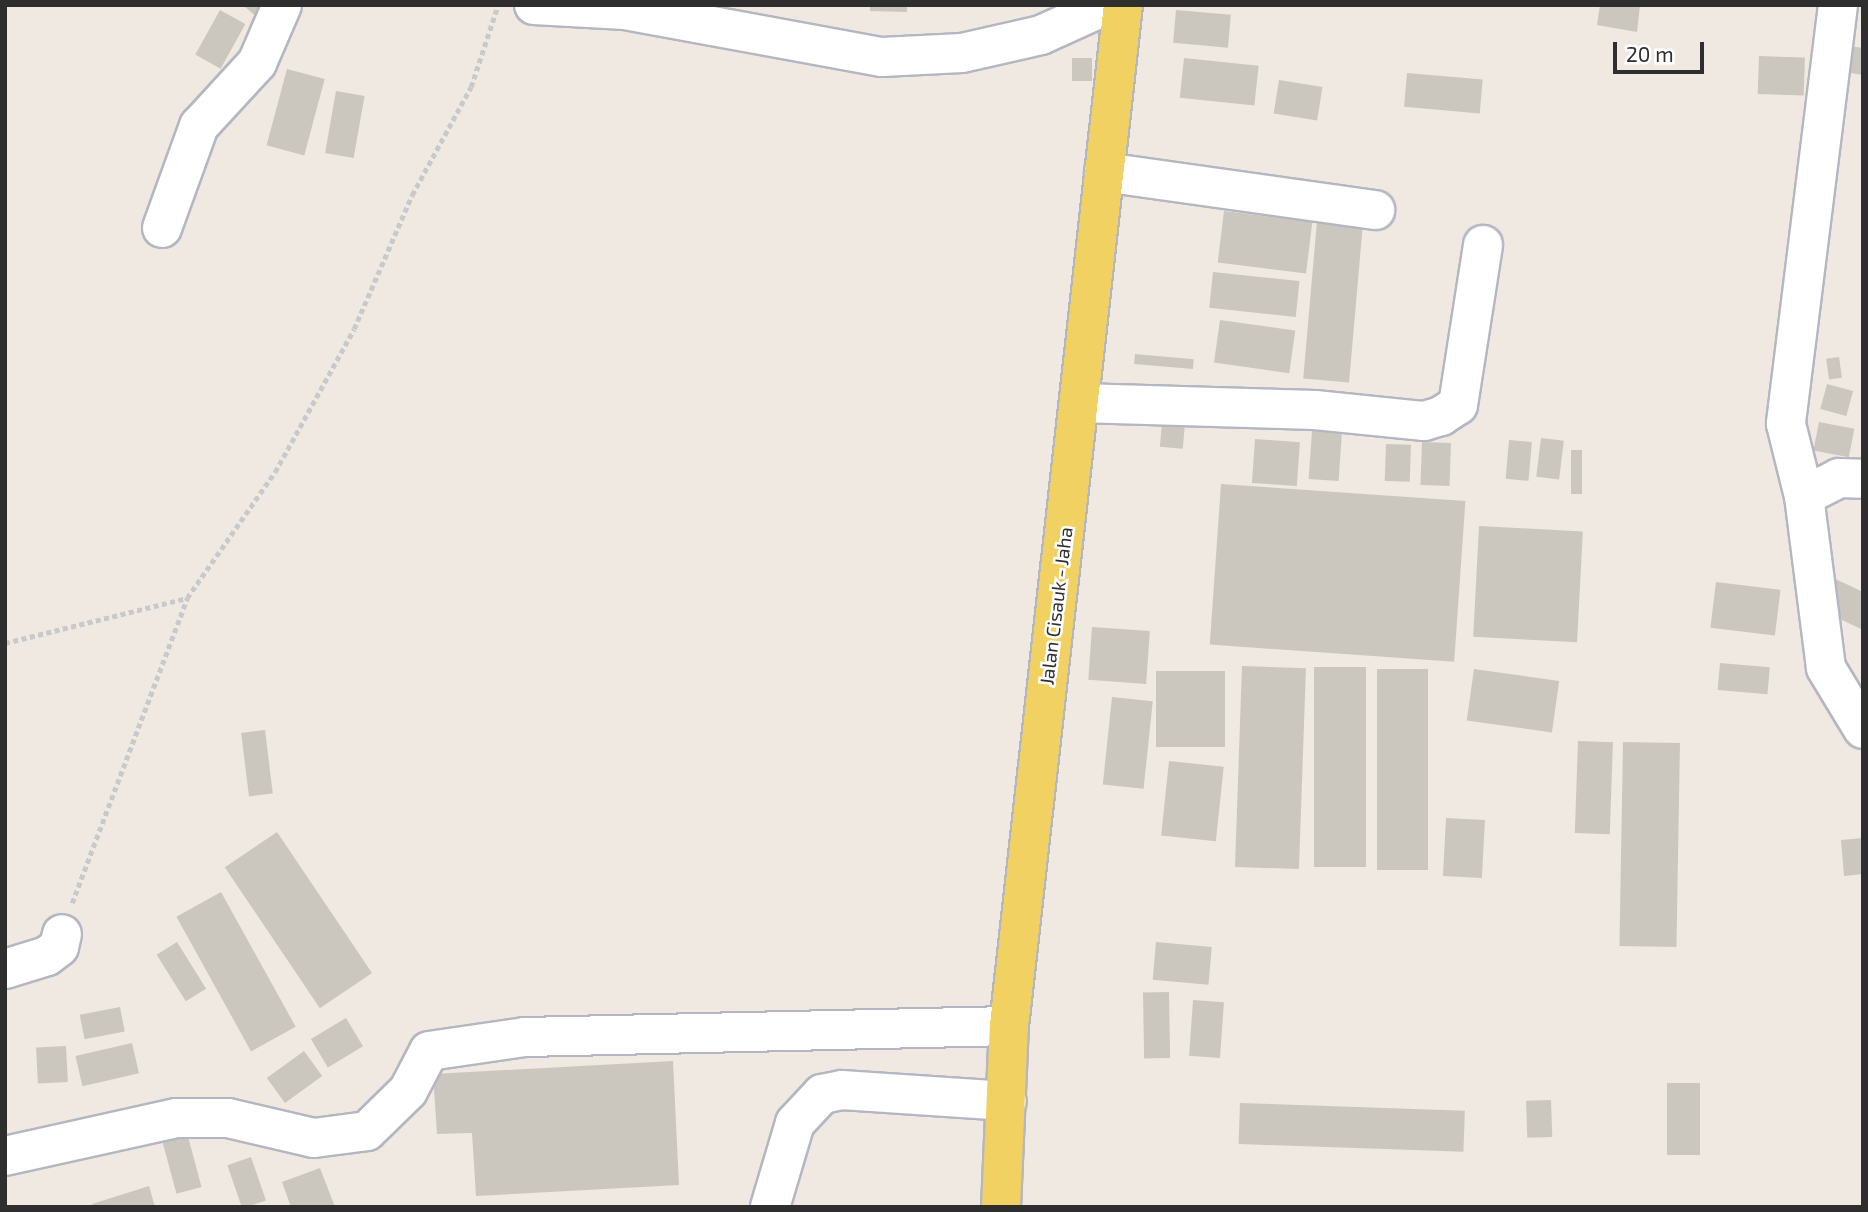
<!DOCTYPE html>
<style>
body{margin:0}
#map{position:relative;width:1868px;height:1212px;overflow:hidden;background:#efe9e1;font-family:"Exo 2",sans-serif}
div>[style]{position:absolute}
.building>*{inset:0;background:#cbc7bf;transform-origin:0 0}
.path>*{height:4.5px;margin-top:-2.25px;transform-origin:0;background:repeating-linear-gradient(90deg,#c9c9c9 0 5px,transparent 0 8.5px)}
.roads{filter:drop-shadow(2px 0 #b4b7c1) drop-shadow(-2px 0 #b4b7c1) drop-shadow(0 2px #b4b7c1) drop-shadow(0 -2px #b4b7c1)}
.minor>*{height:38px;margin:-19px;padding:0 19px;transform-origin:19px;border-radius:19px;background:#fff}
.major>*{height:38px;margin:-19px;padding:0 19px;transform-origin:19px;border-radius:19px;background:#f2d163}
span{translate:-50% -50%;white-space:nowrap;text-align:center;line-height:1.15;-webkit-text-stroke:5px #fff;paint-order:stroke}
.street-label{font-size:19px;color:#2e2e2e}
.frame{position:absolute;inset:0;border:7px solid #2e2e2e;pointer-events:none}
.scale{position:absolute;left:1613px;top:42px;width:91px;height:32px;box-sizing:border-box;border:4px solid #2e2e2e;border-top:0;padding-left:9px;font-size:21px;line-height:24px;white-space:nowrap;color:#2e2e2e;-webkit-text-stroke:5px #fff;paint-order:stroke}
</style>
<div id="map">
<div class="building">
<i style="clip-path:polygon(243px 5px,268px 5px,260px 20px)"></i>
<i style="clip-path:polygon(870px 5px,907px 5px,907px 12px,870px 11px)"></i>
<i style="clip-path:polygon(1600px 5px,1640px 5px,1637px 32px,1597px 25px)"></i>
<i style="left:220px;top:10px;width:29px;height:51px;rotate:29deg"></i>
<i style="left:1176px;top:10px;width:55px;height:33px;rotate:5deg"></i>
<i style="clip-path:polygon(1842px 45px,1863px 48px,1863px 75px,1838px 71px)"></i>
<i style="left:1759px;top:56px;width:46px;height:38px;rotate:2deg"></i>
<i style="left:1072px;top:58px;width:20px;height:23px"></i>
<i style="left:1184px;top:58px;width:75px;height:40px;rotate:6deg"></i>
<i style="left:287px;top:69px;width:39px;height:79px;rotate:15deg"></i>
<i style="left:1407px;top:73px;width:76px;height:34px;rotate:5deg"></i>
<i style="left:1279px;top:80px;width:44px;height:34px;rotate:9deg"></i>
<i style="left:336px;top:91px;width:29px;height:63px;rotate:10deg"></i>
<i style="left:1224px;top:211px;width:89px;height:52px;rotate:7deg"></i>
<i style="left:1317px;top:221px;width:46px;height:158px;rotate:5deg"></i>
<i style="left:1213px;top:272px;width:87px;height:36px;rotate:6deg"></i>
<i style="left:1220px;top:320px;width:76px;height:43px;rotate:8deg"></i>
<i style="left:1135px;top:354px;width:59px;height:10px;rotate:5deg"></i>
<i style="left:1839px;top:357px;width:21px;height:13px;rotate:82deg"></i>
<i style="left:1827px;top:384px;width:27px;height:26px;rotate:15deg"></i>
<i style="left:1163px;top:411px;width:23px;height:36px;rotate:5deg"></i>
<i style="left:1819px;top:422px;width:36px;height:29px;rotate:11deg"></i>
<i style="left:1312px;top:431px;width:30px;height:48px;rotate:4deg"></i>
<i style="left:1541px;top:438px;width:23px;height:39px;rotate:7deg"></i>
<i style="left:1255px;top:439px;width:45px;height:44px;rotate:4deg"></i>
<i style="left:1509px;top:440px;width:23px;height:39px;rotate:5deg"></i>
<i style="left:1422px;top:442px;width:29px;height:43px;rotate:2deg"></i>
<i style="left:1386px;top:444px;width:25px;height:37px;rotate:2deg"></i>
<i style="left:1571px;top:450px;width:11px;height:44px"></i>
<i style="left:1221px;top:484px;width:245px;height:161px;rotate:4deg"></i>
<i style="left:1479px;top:526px;width:104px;height:111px;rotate:3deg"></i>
<i style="clip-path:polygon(1827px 575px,1863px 592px,1863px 630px,1813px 606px)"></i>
<i style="left:1716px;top:582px;width:65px;height:46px;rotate:7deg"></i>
<i style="left:1092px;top:627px;width:58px;height:53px;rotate:4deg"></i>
<i style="left:1720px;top:663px;width:50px;height:27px;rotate:5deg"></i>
<i style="left:1242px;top:666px;width:64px;height:201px;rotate:2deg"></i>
<i style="left:1314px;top:667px;width:52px;height:200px"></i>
<i style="left:1377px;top:669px;width:51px;height:201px"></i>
<i style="left:1474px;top:669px;width:86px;height:52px;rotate:8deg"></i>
<i style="left:1156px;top:671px;width:69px;height:76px"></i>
<i style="left:1112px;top:697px;width:41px;height:88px;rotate:6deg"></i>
<i style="left:265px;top:730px;width:64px;height:24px;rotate:83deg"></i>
<i style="left:1578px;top:741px;width:35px;height:92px;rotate:2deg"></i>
<i style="left:1623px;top:742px;width:57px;height:204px;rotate:1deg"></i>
<i style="left:1169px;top:761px;width:55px;height:75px;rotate:6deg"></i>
<i style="left:1446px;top:818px;width:39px;height:58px;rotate:3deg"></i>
<i style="left:277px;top:832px;width:170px;height:63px;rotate:56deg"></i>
<i style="clip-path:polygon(1863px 838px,1863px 874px,1844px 876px,1841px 840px)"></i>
<i style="left:221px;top:892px;width:154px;height:51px;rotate:61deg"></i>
<i style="left:177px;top:942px;width:55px;height:24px;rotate:58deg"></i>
<i style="left:1156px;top:942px;width:56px;height:38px;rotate:5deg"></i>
<i style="left:1169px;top:992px;width:66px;height:26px;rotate:89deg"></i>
<i style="left:1193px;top:1000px;width:31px;height:56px;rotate:4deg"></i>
<i style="left:120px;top:1007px;width:25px;height:41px;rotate:79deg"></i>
<i style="left:346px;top:1018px;width:33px;height:41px;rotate:59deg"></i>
<i style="left:132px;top:1043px;width:31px;height:58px;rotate:77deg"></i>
<i style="left:66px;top:1046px;width:36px;height:30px;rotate:87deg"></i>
<i style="left:304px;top:1051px;width:31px;height:46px;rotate:54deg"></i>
<i style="clip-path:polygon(673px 1061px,679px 1185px,476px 1196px,472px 1133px,437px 1134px,433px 1074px)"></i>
<i style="left:1667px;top:1083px;width:33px;height:72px"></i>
<i style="left:1551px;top:1100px;width:37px;height:25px;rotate:88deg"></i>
<i style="left:1240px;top:1103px;width:225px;height:41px;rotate:2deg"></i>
<i style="left:186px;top:1129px;width:60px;height:26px;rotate:75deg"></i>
<i style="left:251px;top:1157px;width:46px;height:25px;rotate:71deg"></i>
<i style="clip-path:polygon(320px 1168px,335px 1207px,291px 1207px,282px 1182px)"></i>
<i style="clip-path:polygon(149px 1186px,155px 1207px,93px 1207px,92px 1204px)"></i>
</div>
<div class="path">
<i style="left:5px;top:643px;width:187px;rotate:-13.9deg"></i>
<i style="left:187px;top:598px;width:154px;rotate:-55.1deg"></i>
<i style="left:275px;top:472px;width:163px;rotate:-61.1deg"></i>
<i style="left:354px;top:329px;width:146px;rotate:-66.6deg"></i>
<i style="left:412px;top:195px;width:123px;rotate:-61.4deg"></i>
<i style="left:471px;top:87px;width:86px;rotate:-71.8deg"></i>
<i style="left:72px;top:903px;width:326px;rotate:-69.3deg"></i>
</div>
<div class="roads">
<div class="minor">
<i style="left:534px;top:5px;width:91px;rotate:3.1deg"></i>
<i style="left:625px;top:10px;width:261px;rotate:10.4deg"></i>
<i style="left:882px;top:57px;width:80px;rotate:-2.9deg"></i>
<i style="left:962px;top:53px;width:81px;rotate:-12.8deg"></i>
<i style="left:1041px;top:35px;width:72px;rotate:-24.4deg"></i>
<i style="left:1838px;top:5px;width:422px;rotate:97.1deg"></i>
<i style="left:1786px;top:424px;width:74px;rotate:76deg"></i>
<i style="left:1804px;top:496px;width:173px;rotate:82.7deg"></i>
<i style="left:1826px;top:668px;width:71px;rotate:58.8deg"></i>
<i style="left:1104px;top:172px;width:274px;rotate:8deg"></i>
<i style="left:162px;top:228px;width:109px;rotate:-70.1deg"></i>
<i style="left:199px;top:126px;width:86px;rotate:-47.4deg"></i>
<i style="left:257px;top:63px;width:63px;rotate:-66.7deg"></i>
<i style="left:1080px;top:403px;width:235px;rotate:1.7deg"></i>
<i style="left:1315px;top:410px;width:110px;rotate:5.8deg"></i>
<i style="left:1424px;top:421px;width:18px;rotate:-16deg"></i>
<i style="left:1441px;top:416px;width:20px;rotate:-33deg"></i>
<i style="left:1458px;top:405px;width:162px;rotate:-81.1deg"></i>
<i style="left:1804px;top:496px;width:39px;rotate:-27deg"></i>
<i style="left:1839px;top:478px;width:24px;rotate:2deg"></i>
<i style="left:5px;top:969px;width:44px;rotate:-17.2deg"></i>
<i style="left:47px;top:956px;width:15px;rotate:-37deg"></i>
<i style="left:59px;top:947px;width:13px;rotate:-77deg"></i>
<i style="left:5px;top:1156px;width:176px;rotate:-12.5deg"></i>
<i style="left:177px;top:1118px;width:51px"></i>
<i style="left:228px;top:1118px;width:88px;rotate:13.1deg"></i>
<i style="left:314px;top:1138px;width:53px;rotate:-7.5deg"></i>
<i style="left:367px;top:1131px;width:57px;rotate:-44.3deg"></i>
<i style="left:408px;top:1091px;width:45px;rotate:-62.3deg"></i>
<i style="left:429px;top:1051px;width:97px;rotate:-8.3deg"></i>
<i style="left:525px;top:1037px;width:484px;rotate:-1.3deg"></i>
<i style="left:770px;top:1207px;width:88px;rotate:-73.4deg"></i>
<i style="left:795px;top:1123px;width:40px;rotate:-47deg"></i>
<i style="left:822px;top:1094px;width:20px;rotate:-11deg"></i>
<i style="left:842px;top:1090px;width:165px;rotate:3.8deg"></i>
</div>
<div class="major">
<i style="left:1001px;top:1207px;width:181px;rotate:-87.5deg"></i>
<i style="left:1009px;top:1026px;width:1027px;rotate:-83.63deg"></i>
</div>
</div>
<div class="street-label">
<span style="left:1056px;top:606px;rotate:-83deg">Jalan Cisauk - Jaha</span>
</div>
<div class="frame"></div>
<div class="scale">20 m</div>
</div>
